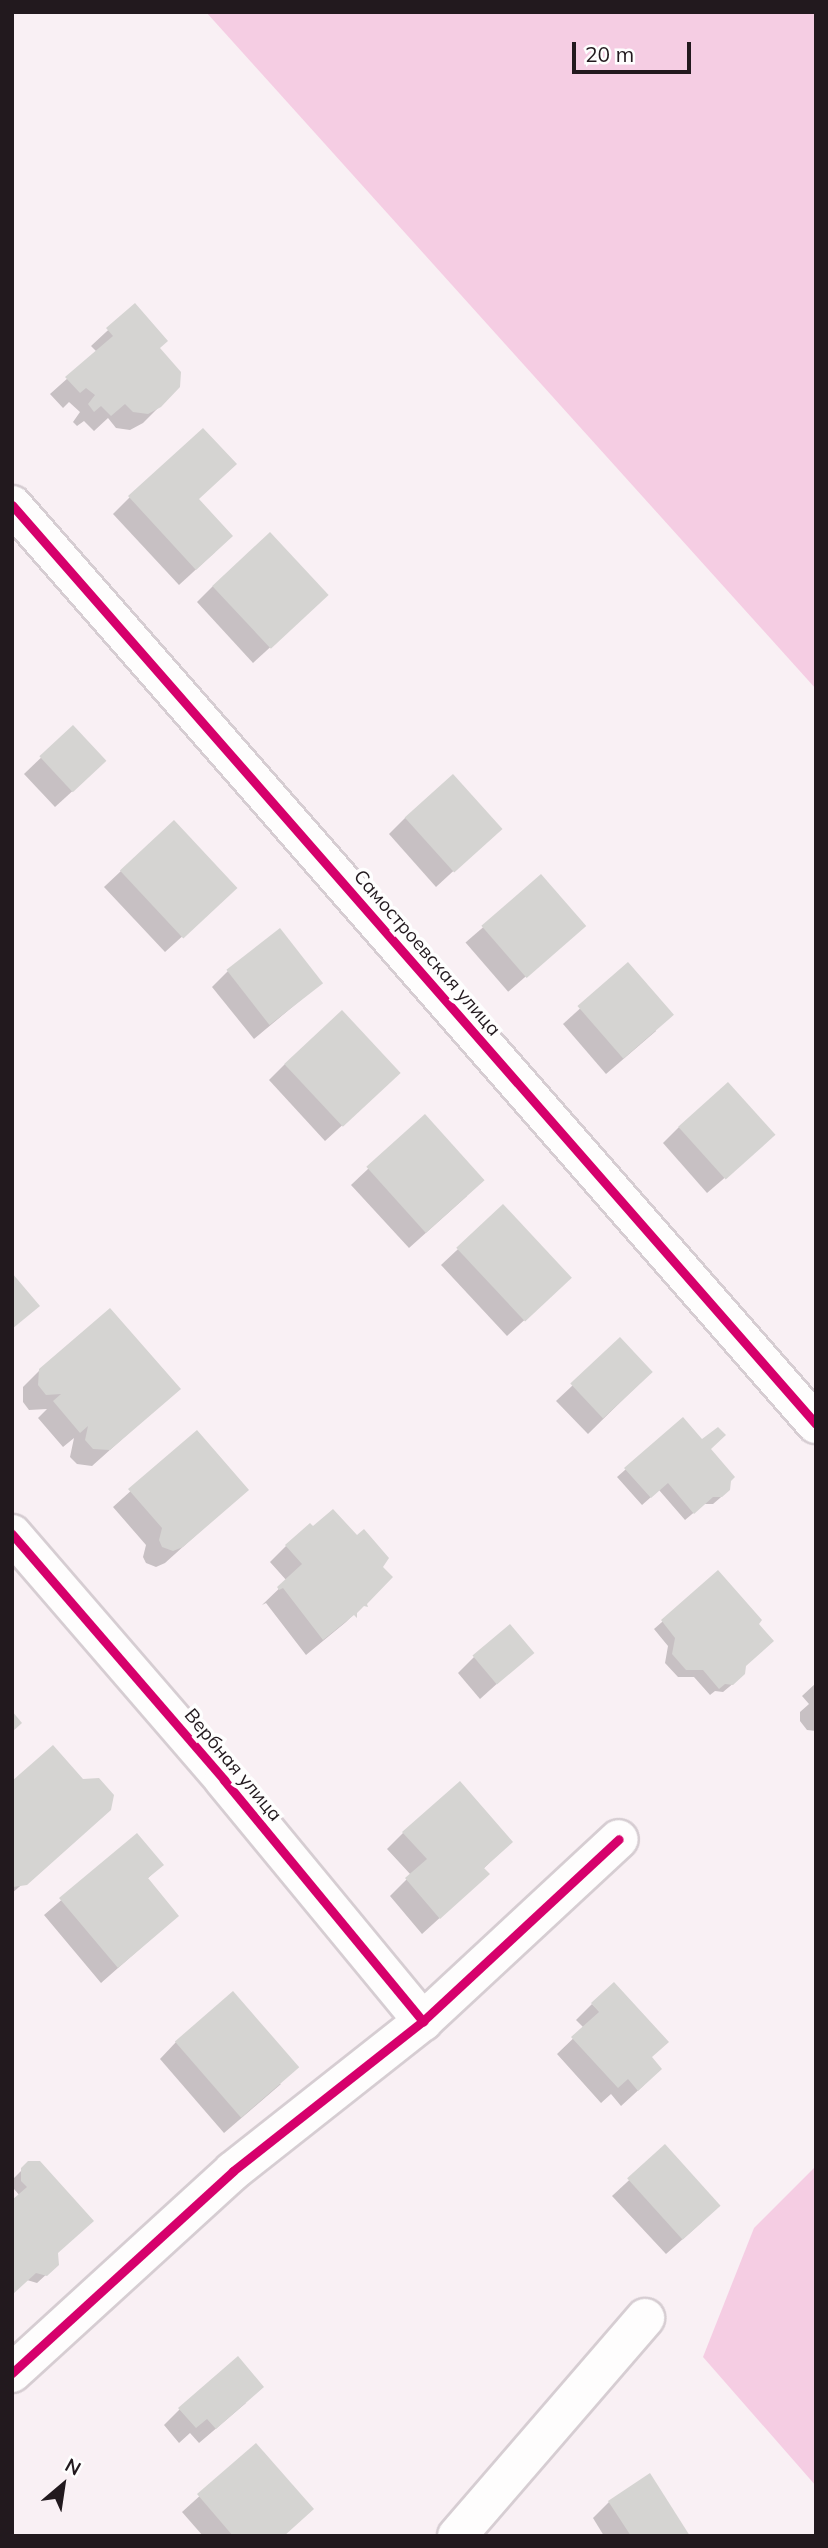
<!DOCTYPE html>
<meta charset="utf-8">
<style>
body{margin:0}
#map{position:relative;width:828px;height:2548px;overflow:hidden;background:#f9f0f4;font-family:Mulish,sans-serif}
div>[style]{position:absolute}
.green>*{inset:0;background:#f5cde3}
.shadow>*{inset:0;background:#0003;transform-origin:0 0}
.building>*{inset:0;background:#d5d4d2;transform-origin:0 0}
.roads{filter:drop-shadow(2px 0 #d6cdd2) drop-shadow(-2px 0 #d6cdd2) drop-shadow(0 2px #d6cdd2) drop-shadow(0 -2px #d6cdd2)}
.minor>*{height:38px;margin:-19px;padding:0 19px;transform-origin:19px;border-radius:19px;background:#fefdfd}
.cycleway>*{height:9px;margin:-4.5px;padding:0 4.5px;transform-origin:4.5px;border-radius:4.5px;background:#d6006c}
span{translate:-50% -50%;white-space:nowrap;text-align:center;line-height:1.15;-webkit-text-stroke:7px #fefefe;paint-order:stroke}
.street-label{font-size:19px;color:#22191e}
.frame{position:absolute;inset:0;border:14px solid #22191e;pointer-events:none}
.north{position:absolute;left:28px;top:2450px;width:70px;height:70px;-webkit-text-stroke:5px #fefefe;paint-order:stroke;rotate:29deg;font-size:19px;font-weight:700;line-height:28px;text-align:center;color:#22191e}
.north::after{content:'';display:block;margin:auto;width:24px;height:32px;background:#22191e;clip-path:polygon(50% 0,100% 100%,50% 72%,0 100%)}
.scale{position:absolute;left:572px;top:42px;width:119px;height:32px;box-sizing:border-box;border:4px solid #22191e;border-top:0;padding-left:9px;font-size:21px;line-height:24px;white-space:nowrap;color:#22191e;-webkit-text-stroke:5px #fefefe;paint-order:stroke}
</style>
<div id="map">
<div class="green">
<i style="clip-path:polygon(206px 12px,816px 12px,816px 689px)"></i>
<i style="clip-path:polygon(816px 2166px,816px 2486px,703px 2357px,754px 2228px)"></i>
</div>
<div class="shadow">
<i style="clip-path:polygon(135px 305px,158px 348px,160px 406px,143px 423px,130px 430px,116px 428px,108px 418px,94px 431px,84px 421px,77px 426px,73px 422px,80px 412px,69px 402px,63px 408px,50px 394px,97px 352px,91px 346px)"></i>
<i style="clip-path:polygon(130px 497px,197px 500px,215px 552px,179px 585px,113px 514px)"></i>
<i style="clip-path:polygon(213px 586px,310px 611px,253px 663px,197px 602px)"></i>
<i style="clip-path:polygon(73px 727px,88px 777px,55px 807px,24px 774px)"></i>
<i style="clip-path:polygon(405px 818px,499px 829px,436px 887px,389px 834px)"></i>
<i style="clip-path:polygon(173px 822px,218px 904px,165px 952px,104px 887px)"></i>
<i style="left:541px;top:877px;width:65px;height:100px;rotate:49deg"></i>
<i style="clip-path:polygon(628px 965px,656px 1031px,606px 1074px,563px 1024px)"></i>
<i style="clip-path:polygon(228px 971px,321px 983px,254px 1039px,212px 987px)"></i>
<i style="clip-path:polygon(285px 1064px,382px 1089px,325px 1141px,269px 1080px)"></i>
<i style="clip-path:polygon(424px 1116px,467px 1196px,409px 1248px,351px 1185px)"></i>
<i style="clip-path:polygon(679px 1127px,756px 1151px,707px 1193px,663px 1143px)"></i>
<i style="clip-path:polygon(503px 1207px,553px 1294px,507px 1336px,441px 1265px)"></i>
<i style="clip-path:polygon(40px 1370px,178px 1389px,92px 1466px,77px 1464px,70px 1457px,74px 1438px,63px 1447px,38px 1418px,47px 1409px,29px 1410px,23px 1402px,23px 1387px)"></i>
<i style="clip-path:polygon(651px 1372px,588px 1434px,556px 1401px,573px 1385px)"></i>
<i style="clip-path:polygon(683px 1419px,709px 1449px,729px 1481px,729px 1489px,720px 1498px,713px 1504px,704px 1504px,685px 1520px,659px 1490px,642px 1505px,617px 1477px)"></i>
<i style="clip-path:polygon(196px 1432px,246px 1490px,165px 1563px,156px 1567px,146px 1563px,143px 1557px,146px 1545px,113px 1507px)"></i>
<i style="clip-path:polygon(286px 1546px,381px 1567px,391px 1577px,346px 1622px,306px 1655px,266px 1603px,262px 1605px,287px 1581px,270px 1562px)"></i>
<i style="clip-path:polygon(718px 1573px,744px 1666px,735px 1682px,723px 1692px,715px 1691px,710px 1695px,694px 1677px,678px 1677px,665px 1663px,668px 1646px,654px 1629px)"></i>
<i style="clip-path:polygon(532px 1652px,480px 1699px,458px 1673px,474px 1657px)"></i>
<i style="clip-path:polygon(816px 1683px,816px 1731px,807px 1730px,800px 1721px,800px 1712px,809px 1704px,802px 1696px)"></i>
<i style="clip-path:polygon(12px 1784px,100px 1818px,12px 1893px)"></i>
<i style="clip-path:polygon(403px 1833px,511px 1842px,483px 1869px,488px 1874px,422px 1934px,390px 1896px,411px 1875px,387px 1849px)"></i>
<i style="clip-path:polygon(137px 1835px,161px 1865px,147px 1879px,177px 1916px,101px 1983px,44px 1915px)"></i>
<i style="clip-path:polygon(592px 2004px,651px 2058px,644px 2085px,621px 2106px,611px 2094px,601px 2103px,557px 2054px,584px 2028px,576px 2020px)"></i>
<i style="clip-path:polygon(176px 2042px,281px 2084px,224px 2133px,160px 2059px)"></i>
<i style="clip-path:polygon(665px 2147px,702px 2222px,666px 2254px,612px 2196px)"></i>
<i style="clip-path:polygon(29px 2163px,56px 2254px,49px 2272px,37px 2283px,27px 2280px,20px 2196px,14px 2189px,14px 2178px)"></i>
<i style="clip-path:polygon(246px 2403px,199px 2443px,190px 2433px,179px 2443px,164px 2425px,180px 2409px)"></i>
<i style="clip-path:polygon(256px 2445px,284px 2536px,203px 2536px,182px 2512px)"></i>
<i style="clip-path:polygon(609px 2502px,688px 2536px,604px 2536px,593px 2518px)"></i>
</div>
<div class="building">
<i style="clip-path:polygon(135px 303px,168px 341px,160px 348px,181px 372px,180px 387px,161px 407px,148px 414px,133px 412px,125px 404px,111px 416px,101px 406px,94px 412px,88px 404px,95px 395px,86px 388px,80px 393px,65px 377px,113px 336px,106px 328px)"></i>
<i style="clip-path:polygon(203px 428px,237px 464px,199px 499px,233px 536px,196px 570px,128px 496px)"></i>
<i style="left:270px;top:532px;width:86px;height:79px;rotate:47deg"></i>
<i style="left:73px;top:725px;width:49px;height:46px;rotate:47deg"></i>
<i style="left:453px;top:774px;width:74px;height:65px;rotate:48deg"></i>
<i style="left:174px;top:820px;width:93px;height:74px;rotate:47deg"></i>
<i style="left:541px;top:874px;width:69px;height:79px;rotate:49deg"></i>
<i style="left:280px;top:928px;width:70px;height:68px;rotate:52deg"></i>
<i style="left:628px;top:962px;width:70px;height:67px;rotate:49deg"></i>
<i style="left:342px;top:1010px;width:86px;height:79px;rotate:47deg"></i>
<i style="left:728px;top:1082px;width:71px;height:67px;rotate:48deg"></i>
<i style="left:425px;top:1114px;width:89px;height:79px;rotate:48deg"></i>
<i style="left:503px;top:1204px;width:101px;height:64px;rotate:47deg"></i>
<i style="clip-path:polygon(12px 1273px,40px 1306px,12px 1329px)"></i>
<i style="clip-path:polygon(110px 1308px,181px 1389px,110px 1450px,93px 1449px,85px 1440px,88px 1426px,80px 1433px,53px 1401px,61px 1394px,46px 1395px,38px 1385px,39px 1369px)"></i>
<i style="left:620px;top:1337px;width:48px;height:68px;rotate:47deg"></i>
<i style="clip-path:polygon(683px 1417px,702px 1439px,718px 1427px,726px 1435px,711px 1449px,735px 1477px,731px 1481px,730px 1490px,722px 1497px,713px 1497px,694px 1514px,668px 1483px,651px 1498px,624px 1468px)"></i>
<i style="clip-path:polygon(197px 1430px,249px 1490px,183px 1547px,173px 1551px,162px 1547px,159px 1540px,162px 1528px,128px 1489px)"></i>
<i style="clip-path:polygon(333px 1509px,357px 1535px,364px 1529px,389px 1558px,383px 1567px,393px 1577px,367px 1604px,368px 1607px,364px 1606px,357px 1613px,357px 1618px,354px 1615px,323px 1640px,283px 1588px,279px 1590px,277px 1587px,302px 1564px,285px 1545px,310px 1523px,313px 1526px)"></i>
<i style="clip-path:polygon(718px 1570px,762px 1620px,759px 1624px,774px 1641px,746px 1666px,745px 1674px,733px 1685px,725px 1684px,719px 1689px,703px 1670px,686px 1670px,672px 1654px,675px 1638px,661px 1620px)"></i>
<i style="left:510px;top:1624px;width:38px;height:49px;rotate:50deg"></i>
<i style="clip-path:polygon(12px 1711px,22px 1723px,12px 1732px)"></i>
<i style="clip-path:polygon(53px 1745px,83px 1779px,99px 1778px,114px 1795px,111px 1810px,27px 1885px,13px 1887px,12px 1781px)"></i>
<i style="clip-path:polygon(460px 1781px,513px 1842px,484px 1868px,490px 1874px,440px 1919px,405px 1878px,427px 1859px,402px 1832px)"></i>
<i style="clip-path:polygon(137px 1833px,164px 1865px,148px 1878px,179px 1916px,118px 1968px,59px 1898px)"></i>
<i style="clip-path:polygon(614px 1982px,669px 2042px,652px 2057px,662px 2069px,638px 2091px,628px 2079px,618px 2088px,571px 2037px,599px 2012px,591px 2003px)"></i>
<i style="left:233px;top:1991px;width:101px;height:77px;rotate:49deg"></i>
<i style="left:665px;top:2144px;width:83px;height:51px;rotate:48deg"></i>
<i style="clip-path:polygon(28px 2161px,40px 2161px,94px 2221px,58px 2253px,59px 2265px,47px 2276px,36px 2273px,12px 2295px,12px 2200px,27px 2187px,21px 2181px,21px 2168px)"></i>
<i style="clip-path:polygon(238px 2356px,264px 2387px,216px 2429px,207px 2419px,196px 2428px,178px 2408px)"></i>
<i style="clip-path:polygon(256px 2443px,314px 2509px,284px 2536px,233px 2536px,197px 2494px)"></i>
<i style="clip-path:polygon(650px 2473px,690px 2536px,631px 2536px,608px 2501px)"></i>
</div>
<div class="roads">
<div class="minor">
<i style="left:12px;top:505px;width:1221px;rotate:48.82deg"></i>
<i style="left:12px;top:1534px;width:325px;rotate:49.2deg"></i>
<i style="left:224px;top:1780px;width:313px;rotate:50.5deg"></i>
<i style="left:12px;top:2373px;width:299px;rotate:-42.4deg"></i>
<i style="left:233px;top:2171px;width:242px;rotate:-38.3deg"></i>
<i style="left:423px;top:2021px;width:267px;rotate:-42.9deg"></i>
<i style="left:457px;top:2536px;width:288px;rotate:-49.2deg"></i>
</div>
</div>
<div class="cycleway">
<i style="left:12px;top:505px;width:1221px;rotate:48.82deg"></i>
<i style="left:12px;top:1534px;width:325px;rotate:49.2deg"></i>
<i style="left:224px;top:1780px;width:313px;rotate:50.5deg"></i>
<i style="left:12px;top:2373px;width:299px;rotate:-42.4deg"></i>
<i style="left:233px;top:2171px;width:242px;rotate:-38.3deg"></i>
<i style="left:423px;top:2021px;width:267px;rotate:-42.9deg"></i>
</div>
<div class="street-label">
<span style="left:427px;top:953px;rotate:49deg">Самостроевская улица</span>
<span style="left:233px;top:1765px;rotate:50deg">Вербная улица</span>
</div>
<div class="frame"></div>
<div class="north">N</div>
<div class="scale">20 m</div>
</div>
